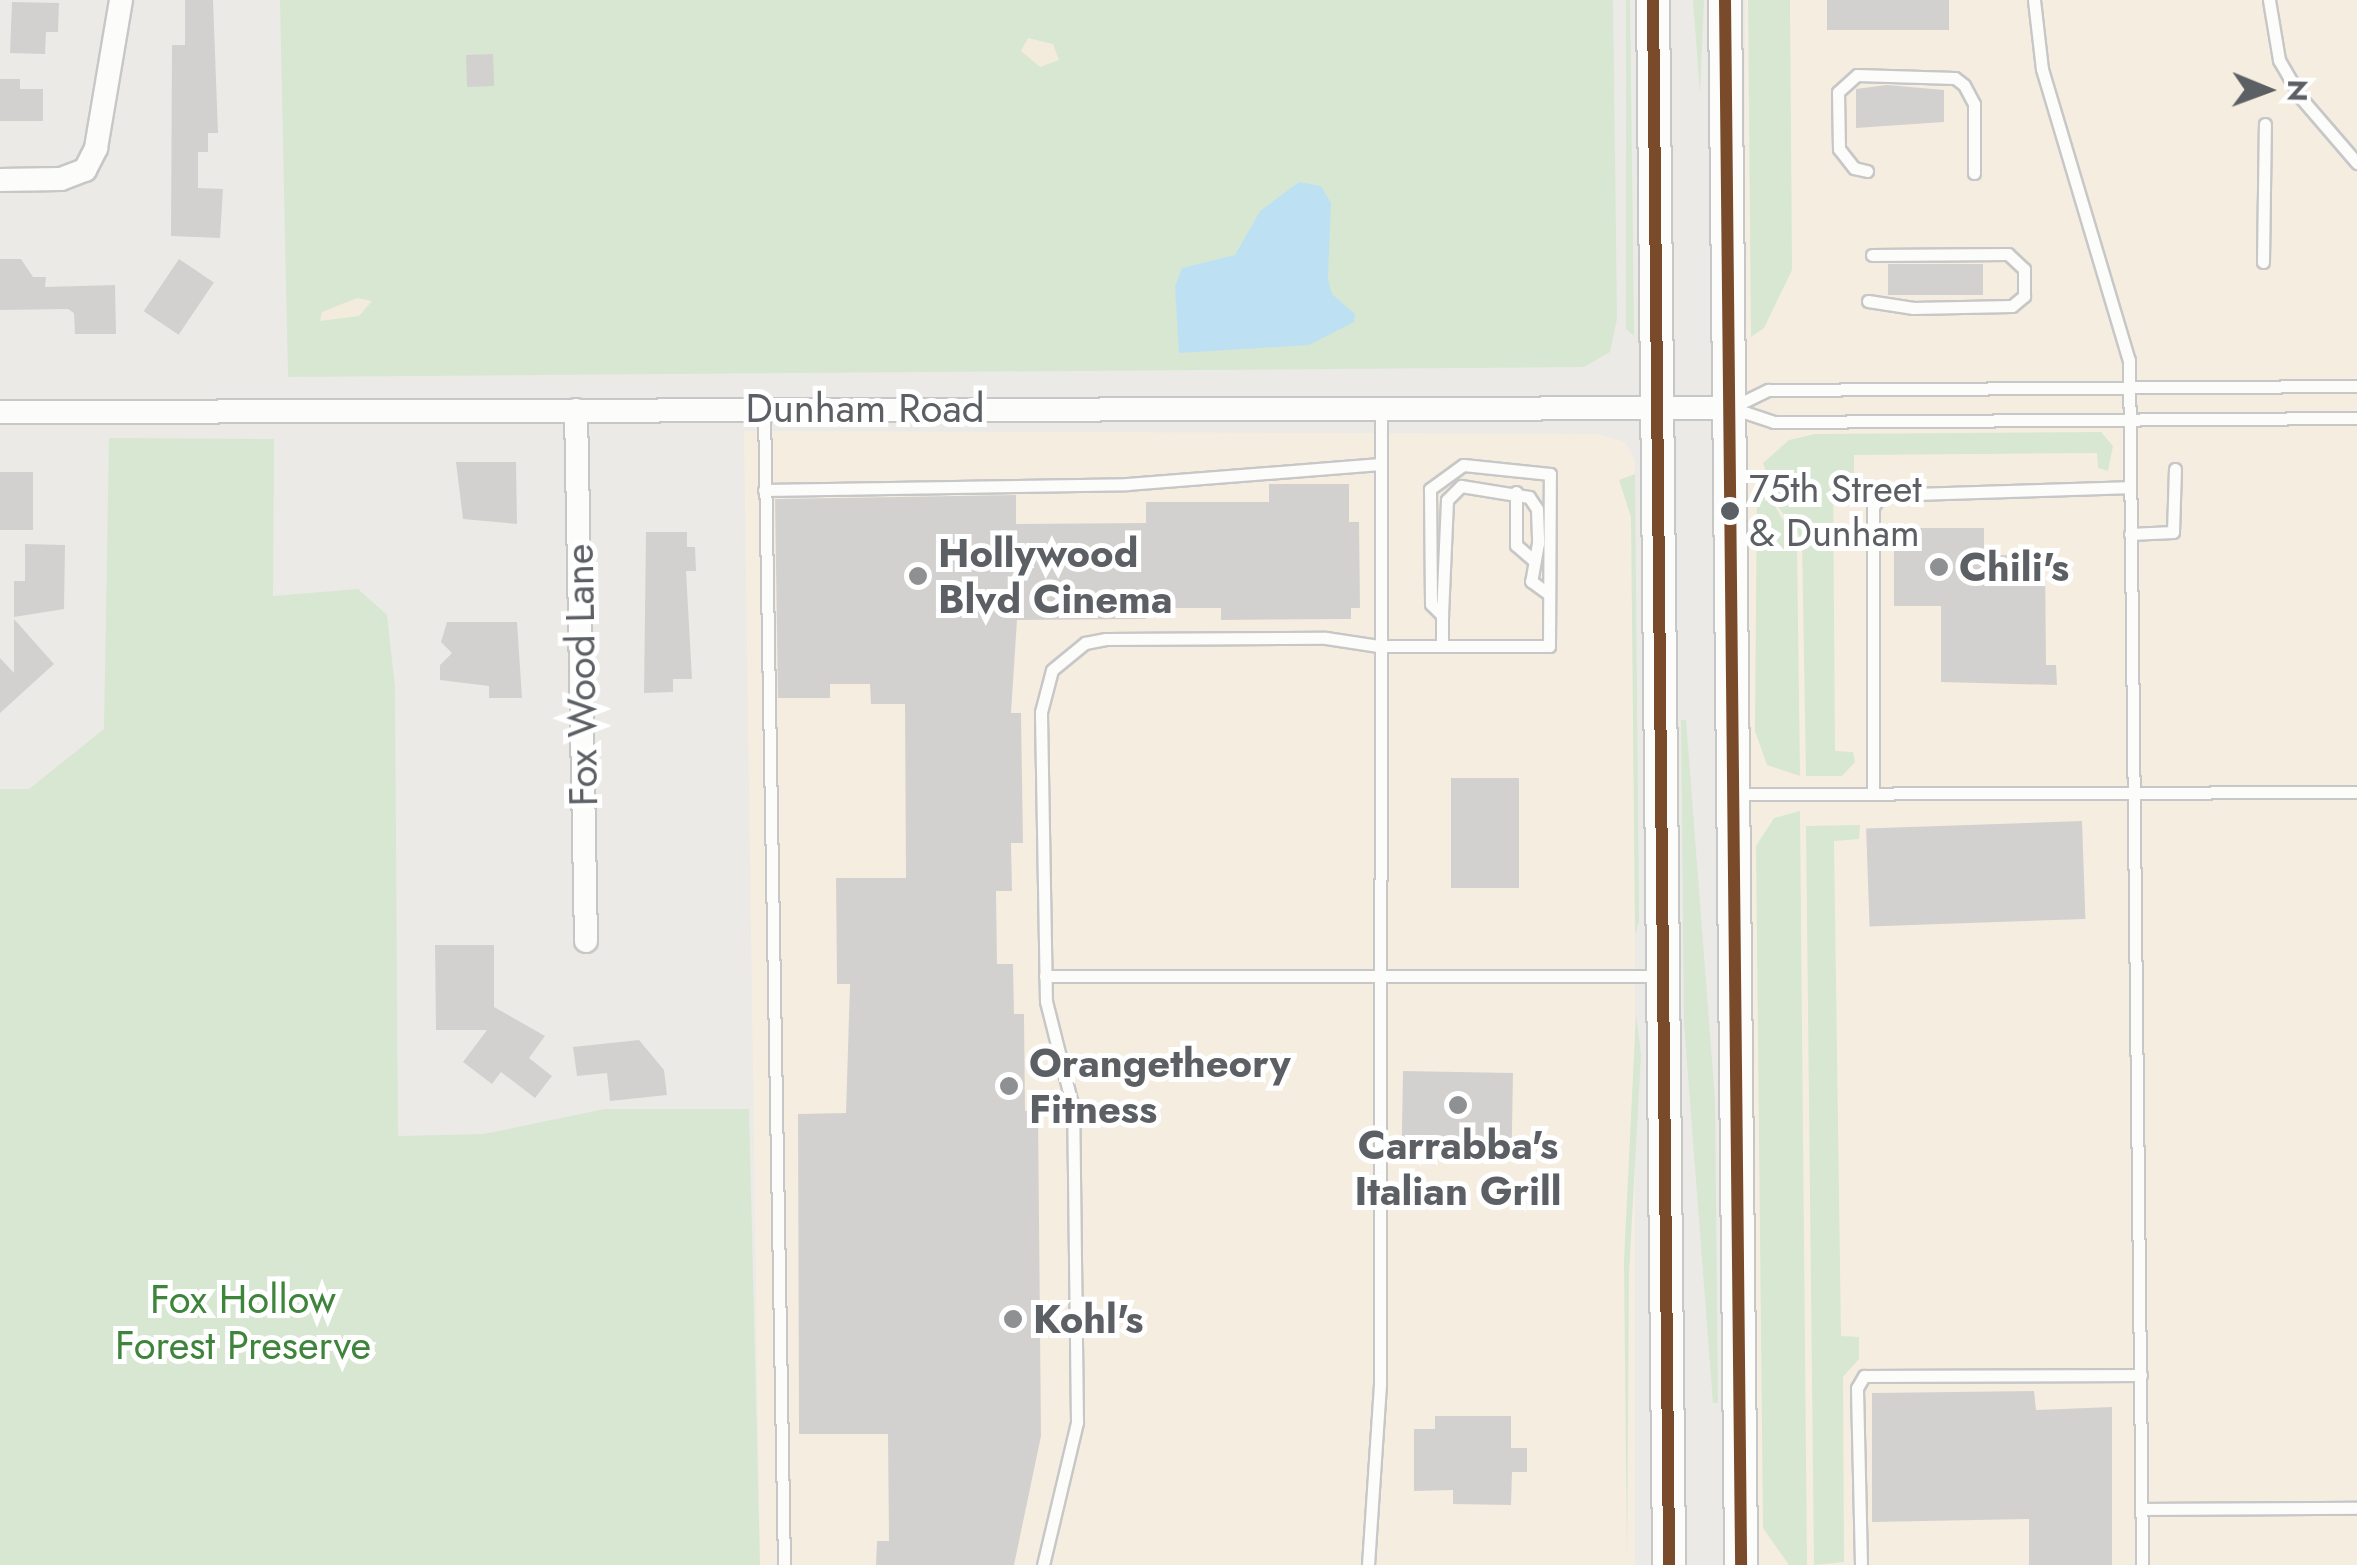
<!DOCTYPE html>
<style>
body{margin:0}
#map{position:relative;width:2357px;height:1565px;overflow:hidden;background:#eceae6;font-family:Jost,sans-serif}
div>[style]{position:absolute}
.commercial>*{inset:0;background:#f5eee0;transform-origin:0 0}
.green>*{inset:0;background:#d7e7d2}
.sand>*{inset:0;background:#f3ecdd}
.water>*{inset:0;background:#bde1f3}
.building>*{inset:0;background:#d3d1cf;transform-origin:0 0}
.roads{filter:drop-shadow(2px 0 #c8c7c7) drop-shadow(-2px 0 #c8c7c7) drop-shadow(0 2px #c8c7c7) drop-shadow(0 -2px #c8c7c7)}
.service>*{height:11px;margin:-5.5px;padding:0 5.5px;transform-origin:5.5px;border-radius:5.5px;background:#fcfcfb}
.minor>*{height:22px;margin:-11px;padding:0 11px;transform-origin:11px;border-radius:11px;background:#fcfcfb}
.secondary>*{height:32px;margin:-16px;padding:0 16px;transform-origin:16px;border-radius:16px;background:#fcfcfb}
.bus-1>*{height:12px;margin:-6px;padding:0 6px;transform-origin:6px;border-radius:6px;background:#7a4b2a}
.dots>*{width:28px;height:28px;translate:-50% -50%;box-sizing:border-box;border:5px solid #fff;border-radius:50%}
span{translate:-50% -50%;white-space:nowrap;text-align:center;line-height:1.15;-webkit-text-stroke:10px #fff;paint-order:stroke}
.bus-label{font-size:38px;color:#5c6064}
.left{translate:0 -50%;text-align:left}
.street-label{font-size:40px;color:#5c6064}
.poi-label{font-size:40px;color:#5c6064;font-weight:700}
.park-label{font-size:40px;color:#3e843b}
.north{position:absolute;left:2217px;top:40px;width:100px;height:100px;-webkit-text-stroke:8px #fff;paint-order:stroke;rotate:91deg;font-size:28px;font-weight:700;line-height:40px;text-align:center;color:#5c6064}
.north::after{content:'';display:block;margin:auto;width:35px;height:45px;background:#5c6064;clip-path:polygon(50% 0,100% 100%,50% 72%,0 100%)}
</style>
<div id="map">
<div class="commercial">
<i style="left:1745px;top:0;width:612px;height:1565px"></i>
<i style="clip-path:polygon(744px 431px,1598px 434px,1625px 442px,1635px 461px,1635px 1565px,760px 1565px)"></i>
</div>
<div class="green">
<i style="clip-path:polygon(280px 0,1613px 0,1617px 319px,1610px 352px,1584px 367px,288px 377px)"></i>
<i style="clip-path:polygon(1626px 0,1630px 0,1634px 336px,1626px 329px)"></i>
<i style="clip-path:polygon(1693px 0,1704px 0,1700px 94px)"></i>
<i style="clip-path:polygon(1748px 0,1790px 0,1792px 270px,1764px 328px,1751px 337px)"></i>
<i style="clip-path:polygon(2101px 432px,2113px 446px,2108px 471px,2098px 468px,2097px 453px,1854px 455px,1854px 476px,1833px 477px,1835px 751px,1853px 752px,1855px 762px,1842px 776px,1806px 776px,1802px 540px,1779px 508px,1763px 463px,1789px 440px,1815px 434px)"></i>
<i style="clip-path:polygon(109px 438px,274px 439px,273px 596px,358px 589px,387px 615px,395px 687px,398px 1136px,484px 1134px,605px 1109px,749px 1109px,760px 1565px,0 1565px,0 789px,29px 789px,104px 729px)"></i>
<i style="clip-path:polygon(1635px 474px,1639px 921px,1635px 935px,1631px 517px,1619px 480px)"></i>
<i style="clip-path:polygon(1757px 475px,1797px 544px,1800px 776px,1767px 765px,1755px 731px)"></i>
<i style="clip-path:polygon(1681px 720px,1686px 720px,1715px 1100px,1718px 1403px,1713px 1403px,1684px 1023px)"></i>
<i style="clip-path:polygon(1800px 811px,1807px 1565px,1789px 1565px,1763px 1528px,1756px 846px,1774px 818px)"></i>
<i style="clip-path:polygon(1860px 825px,1859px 839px,1834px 841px,1841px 1336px,1859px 1337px,1859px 1359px,1843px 1377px,1844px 1562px,1814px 1565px,1806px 826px)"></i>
<i style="clip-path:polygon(1636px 1014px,1641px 1054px,1629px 1274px,1627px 1565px,1624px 1260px)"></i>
</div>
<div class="sand">
<i style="clip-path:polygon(1028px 38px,1053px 44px,1059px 60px,1040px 67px,1021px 51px)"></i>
<i style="clip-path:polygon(357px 298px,372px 301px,359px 316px,320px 321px,322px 312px)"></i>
</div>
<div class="water">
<i style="clip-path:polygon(1299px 182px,1321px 186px,1331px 203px,1328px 279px,1332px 294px,1355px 314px,1354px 322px,1309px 345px,1179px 353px,1175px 287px,1182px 268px,1235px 255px,1260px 211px)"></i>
</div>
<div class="building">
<i style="clip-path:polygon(185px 0,213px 0,218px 133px,208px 133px,208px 152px,198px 152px,198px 188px,223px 189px,220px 238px,171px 236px,172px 45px,185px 45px)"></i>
<i style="left:1827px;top:0;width:122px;height:30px"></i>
<i style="clip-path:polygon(12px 2px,59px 3px,58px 32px,46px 32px,45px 54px,10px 53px)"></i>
<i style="left:493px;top:54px;width:32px;height:27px;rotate:88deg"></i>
<i style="clip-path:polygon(0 79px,20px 79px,20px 89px,43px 89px,43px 121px,0 121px)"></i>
<i style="clip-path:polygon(1887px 85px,1944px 90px,1944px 122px,1856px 128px,1856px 89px)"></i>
<i style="clip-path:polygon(0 259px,21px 259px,33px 277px,46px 277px,45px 287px,115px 285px,116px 334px,75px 334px,74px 313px,68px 309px,0 310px)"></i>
<i style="left:179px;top:259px;width:42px;height:63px;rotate:34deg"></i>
<i style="left:1888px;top:264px;width:95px;height:31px"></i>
<i style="clip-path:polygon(456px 462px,516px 462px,517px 524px,463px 519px)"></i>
<i style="left:0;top:472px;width:33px;height:58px"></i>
<i style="clip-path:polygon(1269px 484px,1349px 484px,1349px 522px,1359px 522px,1360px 608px,1351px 608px,1351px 619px,1221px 620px,1221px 608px,1146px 608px,1146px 619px,1017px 620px,1011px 713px,1021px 713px,1023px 843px,1011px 843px,1012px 891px,996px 891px,997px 964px,1013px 964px,1014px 1014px,1024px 1014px,1025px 1111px,1038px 1111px,1041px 1436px,1014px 1565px,876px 1565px,877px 1541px,889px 1541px,888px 1434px,799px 1434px,798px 1114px,846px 1113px,850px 984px,837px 984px,836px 878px,906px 878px,905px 704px,871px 704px,870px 684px,830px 684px,830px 698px,778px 698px,775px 499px,1016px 495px,1016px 524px,1146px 523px,1146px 502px,1269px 502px)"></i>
<i style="clip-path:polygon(1894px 528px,1984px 528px,1984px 556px,2045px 553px,2046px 665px,2056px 665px,2057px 685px,1941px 682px,1941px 606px,1894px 606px)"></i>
<i style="clip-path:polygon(646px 532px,687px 532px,687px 547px,695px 547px,696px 571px,686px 571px,692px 679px,673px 679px,673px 692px,644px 693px)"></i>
<i style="clip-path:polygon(25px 544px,65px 545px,64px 609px,14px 617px,14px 581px,25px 581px)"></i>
<i style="clip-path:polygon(14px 619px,54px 664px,0 713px,0 658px,14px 673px)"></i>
<i style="clip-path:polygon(447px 622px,517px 622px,522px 698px,489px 698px,489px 686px,440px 680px,440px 665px,452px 653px,441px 642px)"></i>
<i style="left:1451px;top:778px;width:68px;height:110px"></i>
<i style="left:2082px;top:821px;width:98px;height:216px;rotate:88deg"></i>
<i style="clip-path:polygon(435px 945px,494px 945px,494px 1007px,545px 1036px,529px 1058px,552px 1076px,535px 1098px,501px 1072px,492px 1084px,463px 1062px,487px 1030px,436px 1030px)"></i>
<i style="clip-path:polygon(639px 1040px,664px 1070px,667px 1095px,610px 1101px,607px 1073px,577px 1076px,573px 1047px)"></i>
<i style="left:1403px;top:1071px;width:110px;height:69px;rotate:1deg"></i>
<i style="clip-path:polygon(2034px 1391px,2036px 1410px,2112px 1407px,2112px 1565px,2029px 1565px,2029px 1519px,1872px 1522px,1872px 1393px)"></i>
<i style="clip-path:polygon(1435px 1416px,1511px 1416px,1511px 1448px,1527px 1448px,1527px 1472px,1512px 1472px,1511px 1505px,1453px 1504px,1453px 1490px,1414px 1491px,1414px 1429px,1435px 1429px)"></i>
</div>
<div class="roads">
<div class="service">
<i style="left:2034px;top:0;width:69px;rotate:83.4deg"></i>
<i style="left:2042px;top:69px;width:304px;rotate:73.4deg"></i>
<i style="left:2129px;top:360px;width:1205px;rotate:89.38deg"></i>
<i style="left:2269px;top:0;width:61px;rotate:80.5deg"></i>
<i style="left:2279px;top:60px;width:44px;rotate:59.9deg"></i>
<i style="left:2301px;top:98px;width:86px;rotate:49.3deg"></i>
<i style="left:1867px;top:171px;width:13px;rotate:-167deg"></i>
<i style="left:1854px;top:168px;width:24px;rotate:-128deg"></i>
<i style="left:1839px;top:149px;width:57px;rotate:-91deg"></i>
<i style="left:1838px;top:92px;width:25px;rotate:-42deg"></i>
<i style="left:1857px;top:75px;width:98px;rotate:1.8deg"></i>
<i style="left:1955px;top:78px;width:11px;rotate:38deg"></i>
<i style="left:1964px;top:85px;width:21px;rotate:62deg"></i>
<i style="left:1974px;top:104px;width:69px;rotate:90deg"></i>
<i style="left:2263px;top:262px;width:138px;rotate:-89.2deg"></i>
<i style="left:1868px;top:301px;width:46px;rotate:8.8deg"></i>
<i style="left:1913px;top:308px;width:99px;rotate:-1.2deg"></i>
<i style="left:2012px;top:306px;width:16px;rotate:-40deg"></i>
<i style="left:2024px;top:296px;width:27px;rotate:-90deg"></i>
<i style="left:2024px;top:269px;width:22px;rotate:-137deg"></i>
<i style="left:2008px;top:254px;width:136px;rotate:179.6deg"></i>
<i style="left:1735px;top:406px;width:37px;rotate:-26deg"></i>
<i style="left:1768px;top:390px;width:589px;rotate:-0.39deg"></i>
<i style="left:764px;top:409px;width:1156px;rotate:89.01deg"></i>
<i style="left:1735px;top:409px;width:41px;rotate:18.4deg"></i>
<i style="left:1774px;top:422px;width:583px;rotate:-0.39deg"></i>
<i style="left:764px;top:490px;width:363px;rotate:-0.9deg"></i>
<i style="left:1127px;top:484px;width:254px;rotate:-4.5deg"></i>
<i style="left:1516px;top:492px;width:53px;rotate:90deg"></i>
<i style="left:1516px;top:545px;width:21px;rotate:41deg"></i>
<i style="left:2130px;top:534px;width:43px;rotate:-2.7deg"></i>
<i style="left:2173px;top:532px;width:63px;rotate:-88.2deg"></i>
<i style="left:1442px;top:615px;width:115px;rotate:-87.5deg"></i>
<i style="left:1447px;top:500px;width:20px;rotate:-45deg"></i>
<i style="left:1461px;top:486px;width:69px;rotate:9.2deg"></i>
<i style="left:1529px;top:497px;width:14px;rotate:56deg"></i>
<i style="left:1537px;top:509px;width:34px;rotate:88deg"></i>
<i style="left:1538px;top:543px;width:39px;rotate:100deg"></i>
<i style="left:1531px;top:581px;width:22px;rotate:36deg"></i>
<i style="left:1735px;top:794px;width:622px;rotate:-0.18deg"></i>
<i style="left:1873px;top:794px;width:287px;rotate:-90deg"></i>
<i style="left:1873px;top:507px;width:14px;rotate:-56deg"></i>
<i style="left:1881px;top:495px;width:248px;rotate:-1.8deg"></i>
<i style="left:1045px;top:976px;width:616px"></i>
<i style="left:2142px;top:1509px;width:215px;rotate:-0.3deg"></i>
<i style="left:1043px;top:1565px;width:147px;rotate:-76.6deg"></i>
<i style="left:1077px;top:1422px;width:314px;rotate:-90.7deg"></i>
<i style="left:1073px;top:1108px;width:110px;rotate:-104.2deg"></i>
<i style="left:1046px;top:1001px;width:289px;rotate:-91deg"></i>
<i style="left:1041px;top:712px;width:43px;rotate:-75.3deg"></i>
<i style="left:1052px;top:670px;width:43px;rotate:-39.3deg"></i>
<i style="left:1085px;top:643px;width:21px;rotate:-11deg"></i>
<i style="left:1106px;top:639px;width:220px;rotate:-0.3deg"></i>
<i style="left:1326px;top:638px;width:53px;rotate:8.7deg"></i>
<i style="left:1378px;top:646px;width:171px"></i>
<i style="left:1549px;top:646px;width:172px;rotate:-89.7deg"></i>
<i style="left:1550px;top:474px;width:87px;rotate:-174.1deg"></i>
<i style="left:1463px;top:465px;width:41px;rotate:144deg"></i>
<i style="left:1430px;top:489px;width:115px;rotate:89.5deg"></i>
<i style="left:1431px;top:604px;width:16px;rotate:45deg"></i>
<i style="left:1442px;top:615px;width:31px;rotate:90deg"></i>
<i style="left:1368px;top:1565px;width:181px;rotate:-86.2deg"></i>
<i style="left:1380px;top:1384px;width:976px;rotate:-89.94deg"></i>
<i style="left:1861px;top:1565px;width:177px;rotate:-91.3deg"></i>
<i style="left:1857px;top:1388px;width:14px;rotate:-60deg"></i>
<i style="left:1864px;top:1376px;width:277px;rotate:-0.2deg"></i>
</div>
<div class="minor">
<i style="left:0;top:180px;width:61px;rotate:-0.9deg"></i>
<i style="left:61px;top:179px;width:26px;rotate:-21deg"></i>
<i style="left:85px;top:170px;width:25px;rotate:-63deg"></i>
<i style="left:96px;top:148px;width:150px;rotate:-80.4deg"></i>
<i style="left:576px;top:410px;width:531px;rotate:88.92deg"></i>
<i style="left:0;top:412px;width:1731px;rotate:-0.13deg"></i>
</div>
<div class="secondary">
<i style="left:1653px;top:0;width:1565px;rotate:89.41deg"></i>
<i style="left:1725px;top:0;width:1565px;rotate:89.41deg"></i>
</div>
</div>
<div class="bus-1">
<i style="left:1653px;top:0;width:1565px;rotate:89.41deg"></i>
<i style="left:1725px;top:0;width:1565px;rotate:89.41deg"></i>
</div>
<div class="dots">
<i style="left:1730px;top:511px;background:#5c6064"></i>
<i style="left:1939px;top:567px;background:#8e9092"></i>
<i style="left:918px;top:576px;background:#8e9092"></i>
<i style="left:1009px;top:1086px;background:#8e9092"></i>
<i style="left:1458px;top:1105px;background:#8e9092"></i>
<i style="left:1013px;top:1319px;background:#8e9092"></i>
</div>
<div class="bus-label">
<span class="left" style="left:1749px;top:511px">75th Street<br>&amp; Dunham</span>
</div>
<div class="street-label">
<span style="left:865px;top:408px">Dunham Road</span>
<span style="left:581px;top:675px;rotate:-91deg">Fox Wood Lane</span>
</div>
<div class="poi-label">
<span class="left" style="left:938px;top:576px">Hollywood<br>Blvd Cinema</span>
<span class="left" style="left:1959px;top:567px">Chili's</span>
<span class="left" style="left:1029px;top:1086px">Orangetheory<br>Fitness</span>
<span style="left:1458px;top:1168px">Carrabba's<br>Italian Grill</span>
<span class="left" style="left:1033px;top:1319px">Kohl's</span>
</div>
<div class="park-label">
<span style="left:243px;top:1322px">Fox Hollow<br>Forest Preserve</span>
</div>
<div class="north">N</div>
</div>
